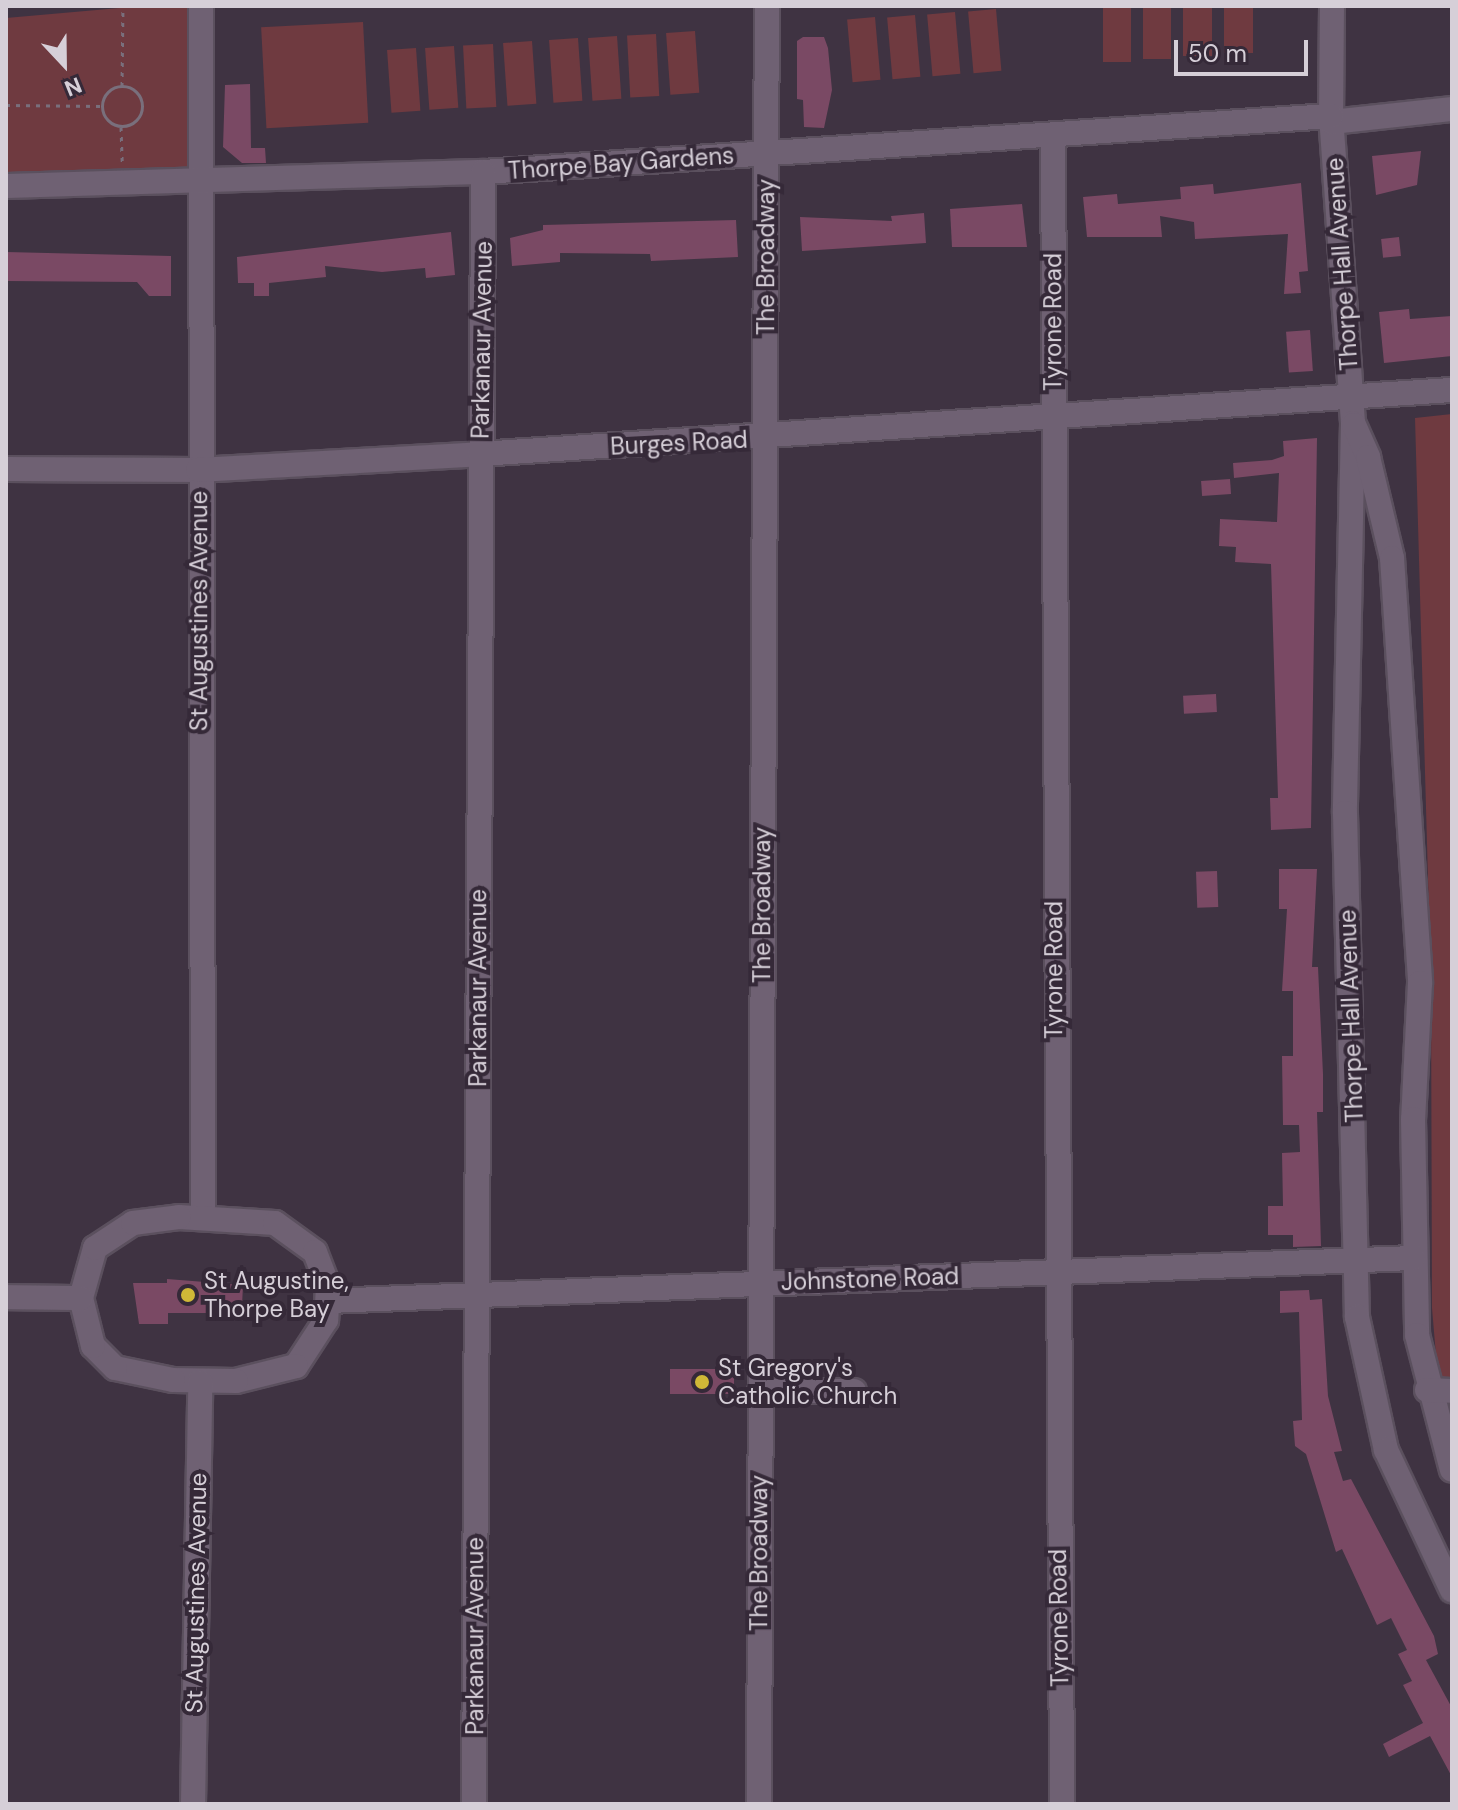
<!DOCTYPE html>
<style>
body{margin:0}
#map{position:relative;width:1458px;height:1810px;overflow:hidden;background:#3f3342;font-family:"DM Sans",sans-serif}
div>[style]{position:absolute}
.green>*{inset:0;background:#6f3a40;transform-origin:0 0}
.building>*{inset:0;background:#7a4964;transform-origin:0 0}
.path>*{height:3px;margin-top:-1.5px;transform-origin:0;background:repeating-linear-gradient(90deg,#796f7c 0 4px,transparent 0 10px)}
.path>.ring{margin:-1.5px;padding:0;box-sizing:content-box;background:none;border:3px solid #796f7c;border-radius:50%}
.roads{filter:drop-shadow(2px 0 #5b505e) drop-shadow(-2px 0 #5b505e) drop-shadow(0 2px #5b505e) drop-shadow(0 -2px #5b505e)}
.minor>*{height:24px;margin:-12px;padding:0 12px;transform-origin:12px;border-radius:12px;background:#6f6173}
.dots>*{width:22px;height:22px;translate:-50% -50%;box-sizing:border-box;border:4px solid #352938;border-radius:50%}
span{translate:-50% -50%;white-space:nowrap;text-align:center;line-height:1.15;-webkit-text-stroke:8px #352938;paint-order:stroke}
.street-label{font-size:24px;color:#d6cfd8}
.poi-label{font-size:24px;color:#d6cfd8}
.left{translate:0 -50%;text-align:left}
.frame{position:absolute;inset:0;border:8px solid #d6cfd8;pointer-events:none}
.north{position:absolute;left:24px;top:24px;width:80px;height:80px;-webkit-text-stroke:6px #352938;paint-order:stroke;rotate:158deg;font-size:22px;font-weight:700;line-height:32px;text-align:center;color:#d6cfd8}
.north::after{content:'';display:block;margin:auto;width:28px;height:36px;background:#d6cfd8;clip-path:polygon(50% 0,100% 100%,50% 72%,0 100%)}
.scale{position:absolute;left:1174px;top:40px;width:134px;height:36px;box-sizing:border-box;border:4px solid #d6cfd8;border-top:0;padding-left:10px;font-size:24px;line-height:28px;white-space:nowrap;color:#d6cfd8;-webkit-text-stroke:6px #352938;paint-order:stroke}
</style>
<div id="map">
<div class="green">
<i style="clip-path:polygon(142px 6px,192px 6px,189px 169px,6px 175px,6px 18px)"></i>
<i style="left:1103px;top:6px;width:28px;height:56px"></i>
<i style="left:1143px;top:6px;width:28px;height:53px"></i>
<i style="left:1183px;top:6px;width:29px;height:50px"></i>
<i style="left:1224px;top:6px;width:29px;height:47px"></i>
<i style="left:996px;top:9px;width:62px;height:28px;rotate:85deg"></i>
<i style="left:955px;top:12px;width:62px;height:28px;rotate:85deg"></i>
<i style="left:915px;top:15px;width:62px;height:28px;rotate:85deg"></i>
<i style="left:875px;top:17px;width:63px;height:28px;rotate:85deg"></i>
<i style="left:363px;top:22px;width:101px;height:102px;rotate:87deg"></i>
<i style="left:695px;top:31px;width:62px;height:29px;rotate:86deg"></i>
<i style="left:656px;top:34px;width:62px;height:29px;rotate:87deg"></i>
<i style="left:617px;top:36px;width:63px;height:29px;rotate:86deg"></i>
<i style="left:578px;top:38px;width:63px;height:29px;rotate:86deg"></i>
<i style="left:532px;top:41px;width:63px;height:29px;rotate:86deg"></i>
<i style="left:493px;top:44px;width:63px;height:30px;rotate:87deg"></i>
<i style="left:454px;top:46px;width:62px;height:29px;rotate:86deg"></i>
<i style="left:416px;top:48px;width:63px;height:29px;rotate:86deg"></i>
<i style="clip-path:polygon(1452px 414px,1452px 1421px,1439px 1391px,1432px 1308px,1431px 985px,1415px 418px)"></i>
</div>
<div class="building">
<i style="clip-path:polygon(803px 37px,824px 37px,828px 48px,832px 90px,824px 128px,804px 127px,803px 100px,797px 99px,797px 41px)"></i>
<i style="clip-path:polygon(250px 84px,251px 148px,265px 148px,266px 163px,242px 163px,223px 147px,225px 85px)"></i>
<i style="clip-path:polygon(1421px 151px,1417px 185px,1376px 195px,1372px 156px)"></i>
<i style="clip-path:polygon(1301px 183px,1308px 271px,1299px 272px,1301px 293px,1284px 294px,1288px 234px,1195px 239px,1194px 222px,1160px 216px,1162px 237px,1087px 237px,1083px 197px,1117px 194px,1118px 204px,1181px 199px,1180px 187px,1213px 184px,1214px 194px)"></i>
<i style="clip-path:polygon(1022px 204px,1027px 247px,952px 247px,950px 209px)"></i>
<i style="clip-path:polygon(924px 213px,926px 243px,802px 251px,800px 217px,892px 221px,891px 216px)"></i>
<i style="clip-path:polygon(736px 220px,738px 257px,651px 261px,650px 254px,560px 253px,560px 262px,512px 266px,510px 238px,543px 230px,543px 225px)"></i>
<i style="clip-path:polygon(451px 232px,455px 275px,426px 278px,425px 268px,382px 272px,325px 266px,326px 277px,269px 283px,269px 296px,254px 296px,254px 283px,238px 283px,237px 257px)"></i>
<i style="left:1399px;top:237px;width:19px;height:18px;rotate:84deg"></i>
<i style="clip-path:polygon(6px 252px,171px 256px,171px 296px,149px 296px,137px 282px,6px 281px)"></i>
<i style="clip-path:polygon(1409px 309px,1410px 319px,1452px 316px,1452px 356px,1384px 363px,1379px 312px)"></i>
<i style="left:1310px;top:330px;width:41px;height:24px;rotate:86deg"></i>
<i style="clip-path:polygon(1317px 438px,1311px 828px,1271px 830px,1270px 798px,1278px 798px,1271px 564px,1235px 562px,1236px 547px,1219px 546px,1220px 519px,1277px 522px,1279px 473px,1234px 478px,1233px 463px,1272px 460px,1284px 456px,1283px 441px)"></i>
<i style="left:1230px;top:479px;width:15px;height:29px;rotate:86deg"></i>
<i style="left:1216px;top:694px;width:18px;height:33px;rotate:87deg"></i>
<i style="clip-path:polygon(1279px 869px,1317px 869px,1312px 967px,1318px 967px,1323px 1074px,1323px 1112px,1317px 1112px,1321px 1246px,1293px 1247px,1293px 1235px,1268px 1235px,1268px 1206px,1283px 1206px,1282px 1153px,1300px 1152px,1299px 1125px,1283px 1125px,1282px 1056px,1293px 1056px,1293px 991px,1282px 991px,1287px 909px,1279px 909px)"></i>
<i style="left:1217px;top:871px;width:36px;height:21px;rotate:88deg"></i>
<i style="clip-path:polygon(167px 1279px,243px 1285px,242px 1306px,224px 1306px,223px 1313px,168px 1313px,168px 1324px,139px 1324px,133px 1283px,167px 1283px)"></i>
<i style="clip-path:polygon(1309px 1290px,1310px 1300px,1322px 1299px,1328px 1396px,1342px 1451px,1334px 1452px,1343px 1481px,1351px 1479px,1434px 1636px,1438px 1654px,1426px 1660px,1452px 1708px,1452px 1777px,1430px 1736px,1389px 1757px,1383px 1744px,1423px 1723px,1403px 1685px,1412px 1681px,1398px 1654px,1407px 1650px,1391px 1618px,1377px 1625px,1342px 1549px,1336px 1552px,1306px 1454px,1295px 1446px,1293px 1421px,1302px 1420px,1299px 1312px,1280px 1313px,1280px 1291px)"></i>
<i style="left:670px;top:1369px;width:64px;height:25px"></i>
</div>
<div class="path">
<i class="ring" style="left:102px;top:86px;width:37px;height:37px"></i>
<i style="left:122px;top:86px;width:80px;rotate:-89.3deg"></i>
<i style="left:6px;top:105px;width:96px;rotate:0.6deg"></i>
<i style="left:121px;top:127px;width:36px;rotate:88deg"></i>
</div>
<div class="roads">
<div class="minor">
<i style="left:201px;top:6px;width:1210px;rotate:89.91deg"></i>
<i style="left:1332px;top:6px;width:110px;rotate:90.5deg"></i>
<i style="left:1331px;top:116px;width:308px;rotate:85.9deg"></i>
<i style="left:1353px;top:423px;width:390px;rotate:91.2deg"></i>
<i style="left:1345px;top:813px;width:504px;rotate:88.64deg"></i>
<i style="left:1357px;top:1317px;width:136px;rotate:77.7deg"></i>
<i style="left:1386px;top:1450px;width:155px;rotate:64.8deg"></i>
<i style="left:1332px;top:122px;width:121px;rotate:-6.2deg"></i>
<i style="left:1053px;top:136px;width:1668px;rotate:89.69deg"></i>
<i style="left:6px;top:186px;width:477px;rotate:-1.7deg"></i>
<i style="left:483px;top:172px;width:850px;rotate:-3.78deg"></i>
<i style="left:1354px;top:425px;width:35px;rotate:66deg"></i>
<i style="left:1368px;top:457px;width:104px;rotate:76.6deg"></i>
<i style="left:1392px;top:558px;width:426px;rotate:86.2deg"></i>
<i style="left:1420px;top:983px;width:136px;rotate:92.9deg"></i>
<i style="left:1413px;top:1119px;width:216px;rotate:88.9deg"></i>
<i style="left:1417px;top:1335px;width:139px;rotate:75.5deg"></i>
<i style="left:6px;top:469px;width:192px;rotate:0.3deg"></i>
<i style="left:198px;top:470px;width:282px;rotate:-3.2deg"></i>
<i style="left:480px;top:454px;width:974px;rotate:-3.77deg"></i>
<i style="left:179px;top:1217px;width:96px;rotate:3.6deg"></i>
<i style="left:275px;top:1223px;width:49px;rotate:35.9deg"></i>
<i style="left:315px;top:1252px;width:36px;rotate:69deg"></i>
<i style="left:328px;top:1286px;width:34px;rotate:93deg"></i>
<i style="left:326px;top:1320px;width:55px;rotate:123.1deg"></i>
<i style="left:296px;top:1366px;width:62px;rotate:166deg"></i>
<i style="left:236px;top:1381px;width:63px;rotate:-179.1deg"></i>
<i style="left:173px;top:1380px;width:59px;rotate:-168.3deg"></i>
<i style="left:115px;top:1368px;width:31px;rotate:-135deg"></i>
<i style="left:93px;top:1346px;width:49px;rotate:-104deg"></i>
<i style="left:81px;top:1298px;width:52px;rotate:-74.4deg"></i>
<i style="left:95px;top:1248px;width:45px;rotate:-33.3deg"></i>
<i style="left:133px;top:1223px;width:46px;rotate:-7.4deg"></i>
<i style="left:6px;top:1297px;width:75px;rotate:0.8deg"></i>
<i style="left:328px;top:1301px;width:1086px;rotate:-2.27deg"></i>
<i style="left:1427px;top:1390px;width:25px;rotate:2deg"></i>
<i style="left:760px;top:1391px;width:94px"></i>
<i style="left:193px;top:1804px;width:422px;rotate:-89deg"></i>
<i style="left:474px;top:1804px;width:1632px;rotate:-89.68deg"></i>
<i style="left:759px;top:1804px;width:1798px;rotate:-89.75deg"></i>
</div>
</div>
<div class="dots">
<i style="left:188px;top:1295px;background:#d0b837"></i>
<i style="left:702px;top:1382px;background:#d0b837"></i>
</div>
<div class="street-label">
<span style="left:621px;top:163px;rotate:-4deg">Thorpe Bay Gardens</span>
<span style="left:766px;top:257px;rotate:-90deg">The Broadway</span>
<span style="left:1342px;top:264px;rotate:-94deg">Thorpe Hall Avenue</span>
<span style="left:1053px;top:322px;rotate:-90deg">Tyrone Road</span>
<span style="left:482px;top:340px;rotate:-89deg">Parkanaur Avenue</span>
<span style="left:679px;top:443px;rotate:-3deg">Burges Road</span>
<span style="left:199px;top:611px;rotate:-90deg">St Augustines Avenue</span>
<span style="left:762px;top:905px;rotate:-90deg">The Broadway</span>
<span style="left:1054px;top:970px;rotate:-90deg">Tyrone Road</span>
<span style="left:478px;top:988px;rotate:-90deg">Parkanaur Avenue</span>
<span style="left:1351px;top:1016px;rotate:-92deg">Thorpe Hall Avenue</span>
<span style="left:870px;top:1279px;rotate:-2deg">Johnstone Road</span>
<span style="left:759px;top:1553px;rotate:-90deg">The Broadway</span>
<span style="left:196px;top:1593px;rotate:-89deg">St Augustines Avenue</span>
<span style="left:1059px;top:1618px;rotate:-91deg">Tyrone Road</span>
<span style="left:475px;top:1636px;rotate:-90deg">Parkanaur Avenue</span>
</div>
<div class="poi-label">
<span class="left" style="left:204px;top:1295px">St Augustine,<br>Thorpe Bay</span>
<span class="left" style="left:718px;top:1382px">St Gregory's<br>Catholic Church</span>
</div>
<div class="frame"></div>
<div class="north">N</div>
<div class="scale">50 m</div>
</div>
